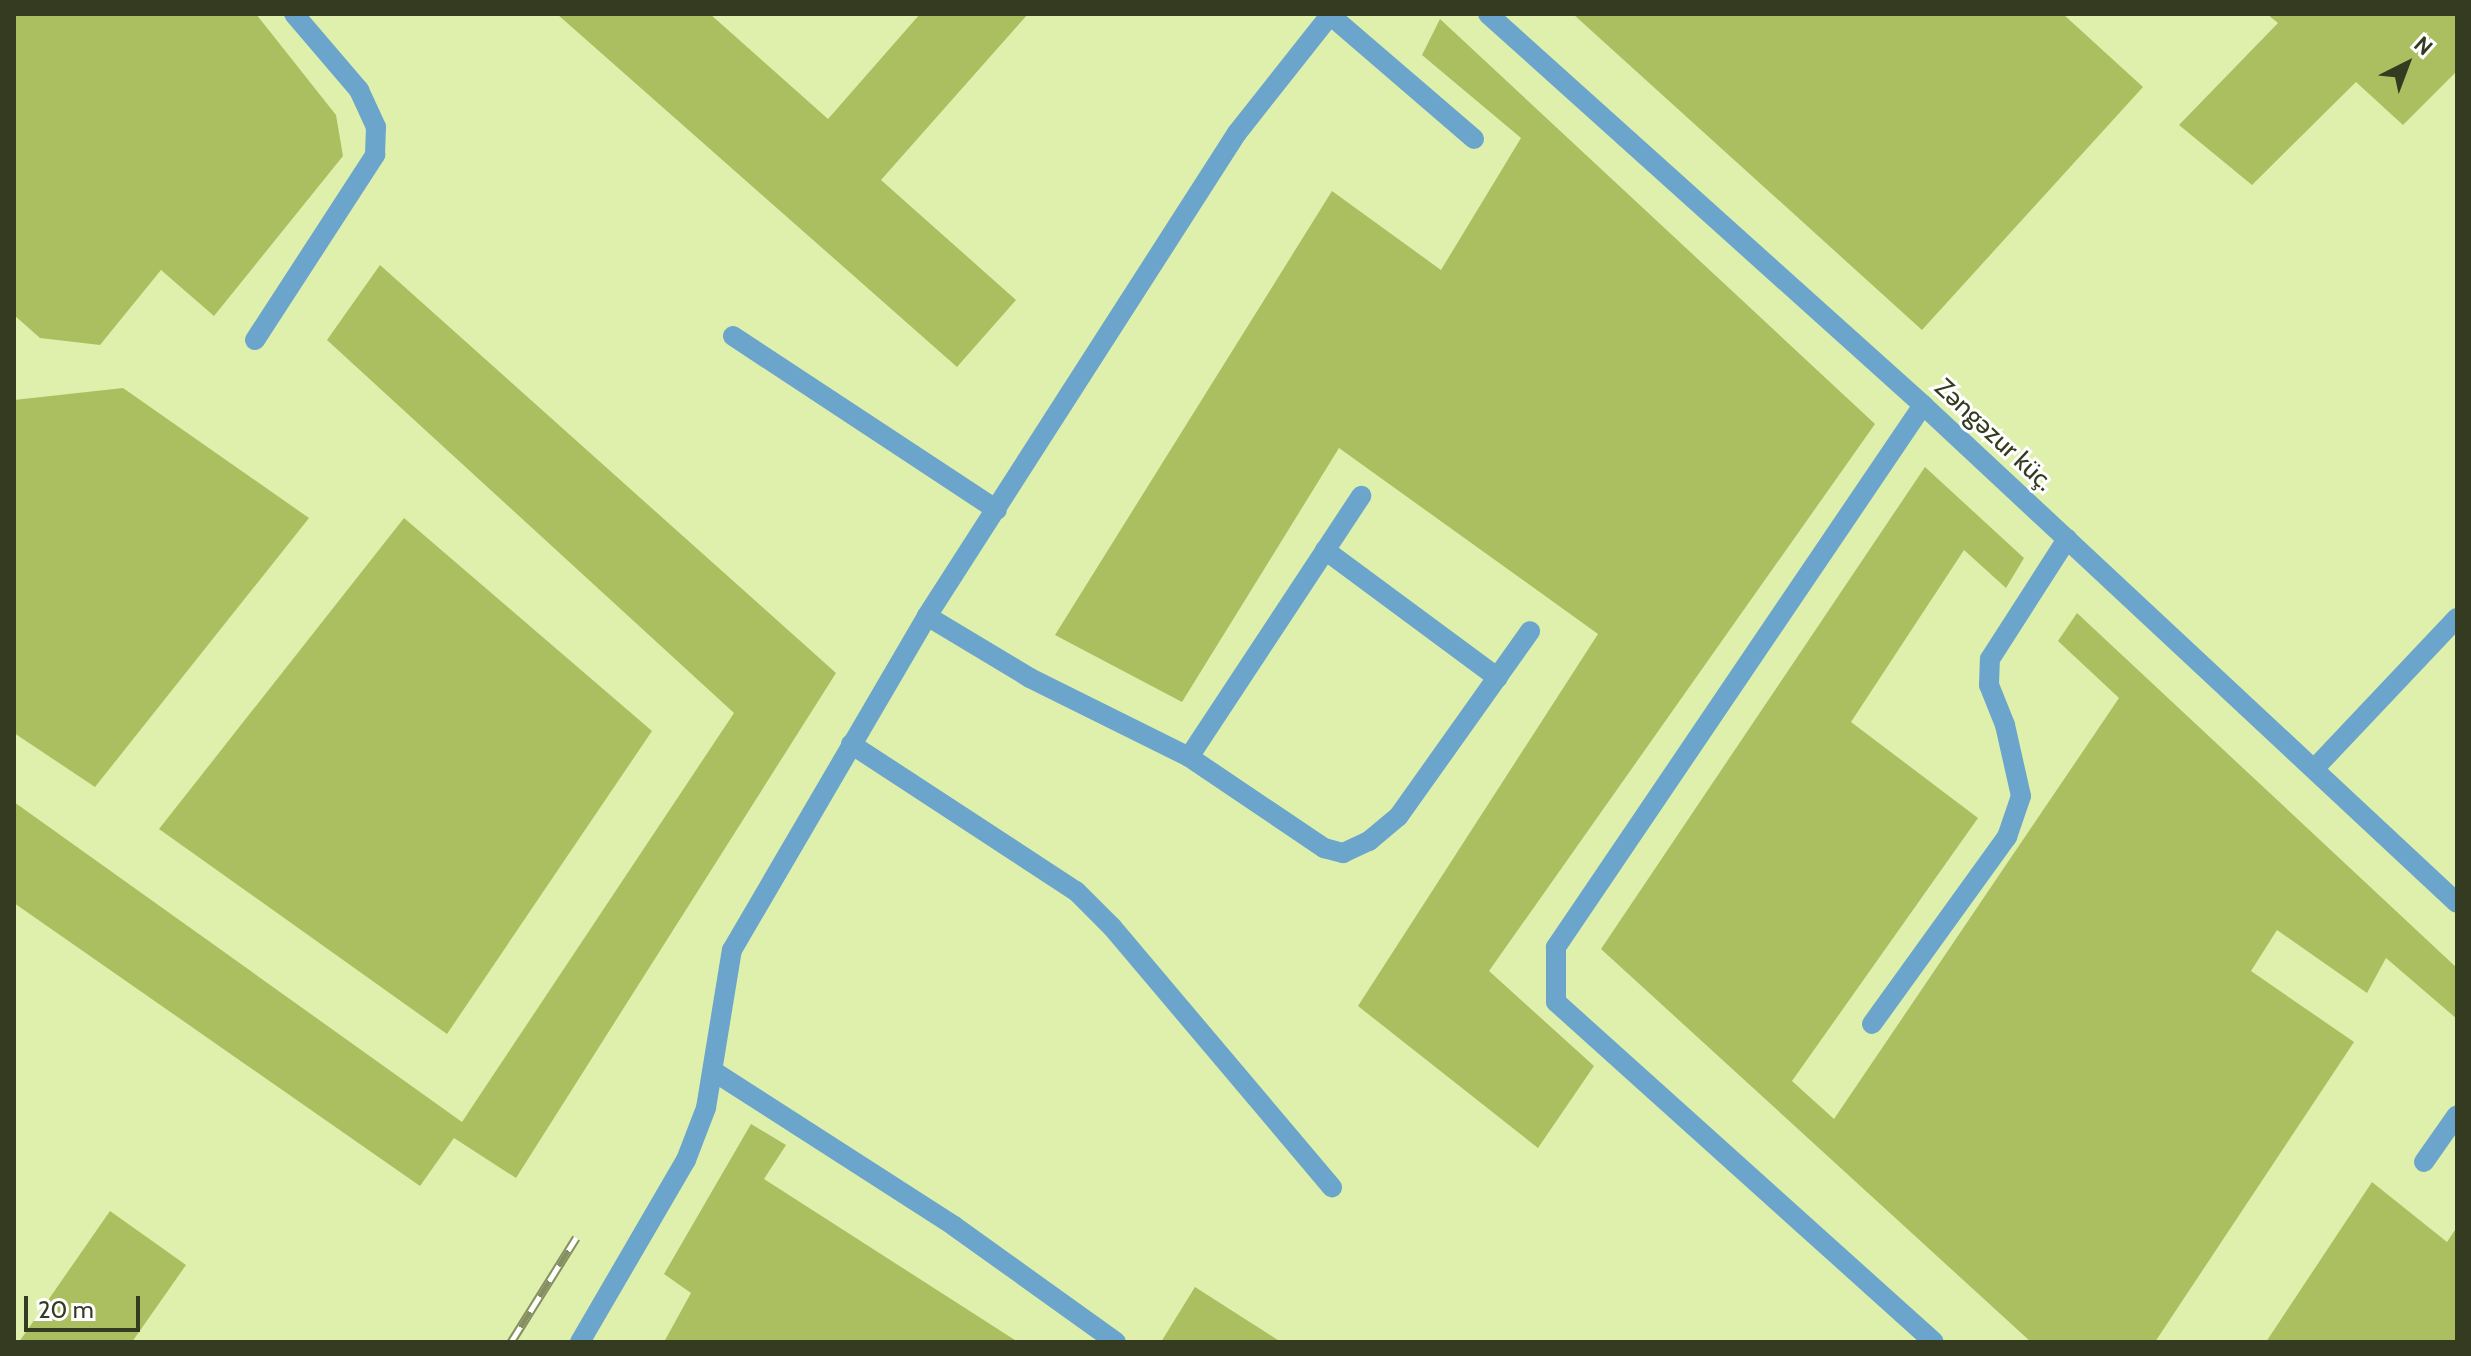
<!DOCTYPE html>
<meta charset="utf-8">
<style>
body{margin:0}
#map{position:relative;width:2471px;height:1356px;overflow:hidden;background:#dfefac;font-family:Cabin,sans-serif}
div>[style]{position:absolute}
.building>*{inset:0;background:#acbf60}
.minor>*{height:20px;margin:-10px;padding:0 10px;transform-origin:10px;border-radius:10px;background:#6ba5cb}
.rail>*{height:9px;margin-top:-4.5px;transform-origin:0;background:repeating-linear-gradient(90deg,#fff 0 18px,#858f62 0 36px);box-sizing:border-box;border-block:2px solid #858f62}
span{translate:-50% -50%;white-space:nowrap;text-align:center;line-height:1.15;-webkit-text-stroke:6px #fff;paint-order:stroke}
.street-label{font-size:26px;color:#353b20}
.frame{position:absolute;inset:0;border:16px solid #353b20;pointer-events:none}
.north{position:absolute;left:2367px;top:24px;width:80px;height:80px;-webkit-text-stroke:6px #fff;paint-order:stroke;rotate:42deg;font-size:22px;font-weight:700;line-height:32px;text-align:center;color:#353b20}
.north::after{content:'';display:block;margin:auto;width:28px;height:36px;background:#353b20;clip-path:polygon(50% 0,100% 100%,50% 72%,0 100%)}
.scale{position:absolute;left:24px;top:1296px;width:116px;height:36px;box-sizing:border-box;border:4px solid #353b20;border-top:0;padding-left:10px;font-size:24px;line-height:28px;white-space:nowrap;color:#353b20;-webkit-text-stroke:6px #fff;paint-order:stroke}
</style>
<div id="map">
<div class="building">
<i style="clip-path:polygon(14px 14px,256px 14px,336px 115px,343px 156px,214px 316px,161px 270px,100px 345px,40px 338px,14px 315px)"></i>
<i style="clip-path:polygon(557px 14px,710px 14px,828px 119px,920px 14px,1028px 14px,881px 180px,1016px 300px,957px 367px)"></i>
<i style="clip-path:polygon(1573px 14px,2063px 14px,2143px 87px,1922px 330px)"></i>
<i style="clip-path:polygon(2267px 14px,2457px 14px,2457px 71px,2403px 125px,2356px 82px,2252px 185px,2179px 125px,2278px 23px)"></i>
<i style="clip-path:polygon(1440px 19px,1875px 424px,1489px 971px,1594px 1066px,1538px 1148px,1358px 1006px,1598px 634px,1339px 448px,1182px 702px,1055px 635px,1332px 191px,1441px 270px,1521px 138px,1422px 55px)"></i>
<i style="clip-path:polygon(380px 265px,836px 673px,516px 1178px,454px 1138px,420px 1186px,14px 903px,14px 802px,462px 1122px,734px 713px,327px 340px)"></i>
<i style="clip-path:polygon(123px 388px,309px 518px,95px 787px,14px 733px,14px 400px)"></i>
<i style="clip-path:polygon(1925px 467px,2024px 558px,2006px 588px,1964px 550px,1851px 722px,1978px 818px,1792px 1081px,1834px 1119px,2119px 698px,2058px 641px,2077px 613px,2457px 968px,2457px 1019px,2386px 958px,2367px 993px,2277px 930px,2251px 971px,2354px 1042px,2155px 1342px,2031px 1342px,1601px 949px)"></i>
<i style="clip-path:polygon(404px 518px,652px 731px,447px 1034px,159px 829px)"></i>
<i style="clip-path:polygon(751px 1124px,786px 1145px,764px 1179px,1018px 1342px,664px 1342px,691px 1293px,664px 1274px)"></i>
<i style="clip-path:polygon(2372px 1182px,2447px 1242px,2457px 1227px,2457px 1342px,2266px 1342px)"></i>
<i style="clip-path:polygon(110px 1211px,186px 1265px,132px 1342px,19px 1342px)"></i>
<i style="clip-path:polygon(1195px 1287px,1281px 1342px,1161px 1342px)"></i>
</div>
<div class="minor">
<i style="left:1488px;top:14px;width:585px;rotate:41.95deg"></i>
<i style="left:1923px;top:405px;width:730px;rotate:43deg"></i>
<i style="left:1330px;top:15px;width:190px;rotate:40.7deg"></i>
<i style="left:733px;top:336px;width:316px;rotate:33.4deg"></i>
<i style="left:255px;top:340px;width:221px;rotate:-57deg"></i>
<i style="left:375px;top:155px;width:28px;rotate:-88deg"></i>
<i style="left:376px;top:127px;width:41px;rotate:-114.7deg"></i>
<i style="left:359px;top:90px;width:100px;rotate:-130.5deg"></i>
<i style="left:1923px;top:405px;width:655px;rotate:124.1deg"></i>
<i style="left:1556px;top:947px;width:55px;rotate:90deg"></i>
<i style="left:1556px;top:1002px;width:508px;rotate:41.97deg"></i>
<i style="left:1325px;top:550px;width:215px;rotate:36.5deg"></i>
<i style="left:927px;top:616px;width:120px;rotate:31deg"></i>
<i style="left:1030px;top:678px;width:178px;rotate:26.4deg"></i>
<i style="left:1189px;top:757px;width:313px;rotate:-56.6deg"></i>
<i style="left:851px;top:744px;width:269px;rotate:33.2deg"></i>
<i style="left:1076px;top:891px;width:51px;rotate:45deg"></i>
<i style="left:1112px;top:927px;width:341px;rotate:49.8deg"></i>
<i style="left:1189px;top:757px;width:163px;rotate:34deg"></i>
<i style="left:1324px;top:848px;width:20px;rotate:15deg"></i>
<i style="left:1343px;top:853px;width:29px;rotate:-25deg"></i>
<i style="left:1369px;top:841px;width:38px;rotate:-40deg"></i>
<i style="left:1398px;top:817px;width:228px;rotate:-54.6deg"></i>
<i style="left:2314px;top:769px;width:208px;rotate:-46.6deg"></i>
<i style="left:1872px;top:1024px;width:231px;rotate:-54.2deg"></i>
<i style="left:2007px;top:837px;width:43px;rotate:-71.1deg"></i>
<i style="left:2021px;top:796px;width:73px;rotate:-102.7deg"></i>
<i style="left:2005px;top:725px;width:43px;rotate:-111.8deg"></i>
<i style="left:1989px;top:685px;width:26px;rotate:-88deg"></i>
<i style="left:1990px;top:659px;width:143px;rotate:-57.3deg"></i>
<i style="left:713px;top:1071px;width:287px;rotate:32.7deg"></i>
<i style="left:954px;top:1226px;width:199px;rotate:35.6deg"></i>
<i style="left:2424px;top:1162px;width:57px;rotate:-54.9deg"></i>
<i style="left:580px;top:1342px;width:211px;rotate:-59.8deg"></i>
<i style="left:686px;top:1160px;width:56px;rotate:-69deg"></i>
<i style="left:706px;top:1108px;width:160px;rotate:-80.7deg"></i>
<i style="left:732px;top:950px;width:387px;rotate:-59.7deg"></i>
<i style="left:927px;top:616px;width:574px;rotate:-57.31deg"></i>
<i style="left:1237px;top:133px;width:152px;rotate:-51.7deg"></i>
</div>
<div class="rail">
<i style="left:511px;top:1342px;width:123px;rotate:-58deg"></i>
</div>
<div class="street-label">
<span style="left:1994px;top:435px;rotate:43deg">Zəngəzur küç.</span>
</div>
<div class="frame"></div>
<div class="north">N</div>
<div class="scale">20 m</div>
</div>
